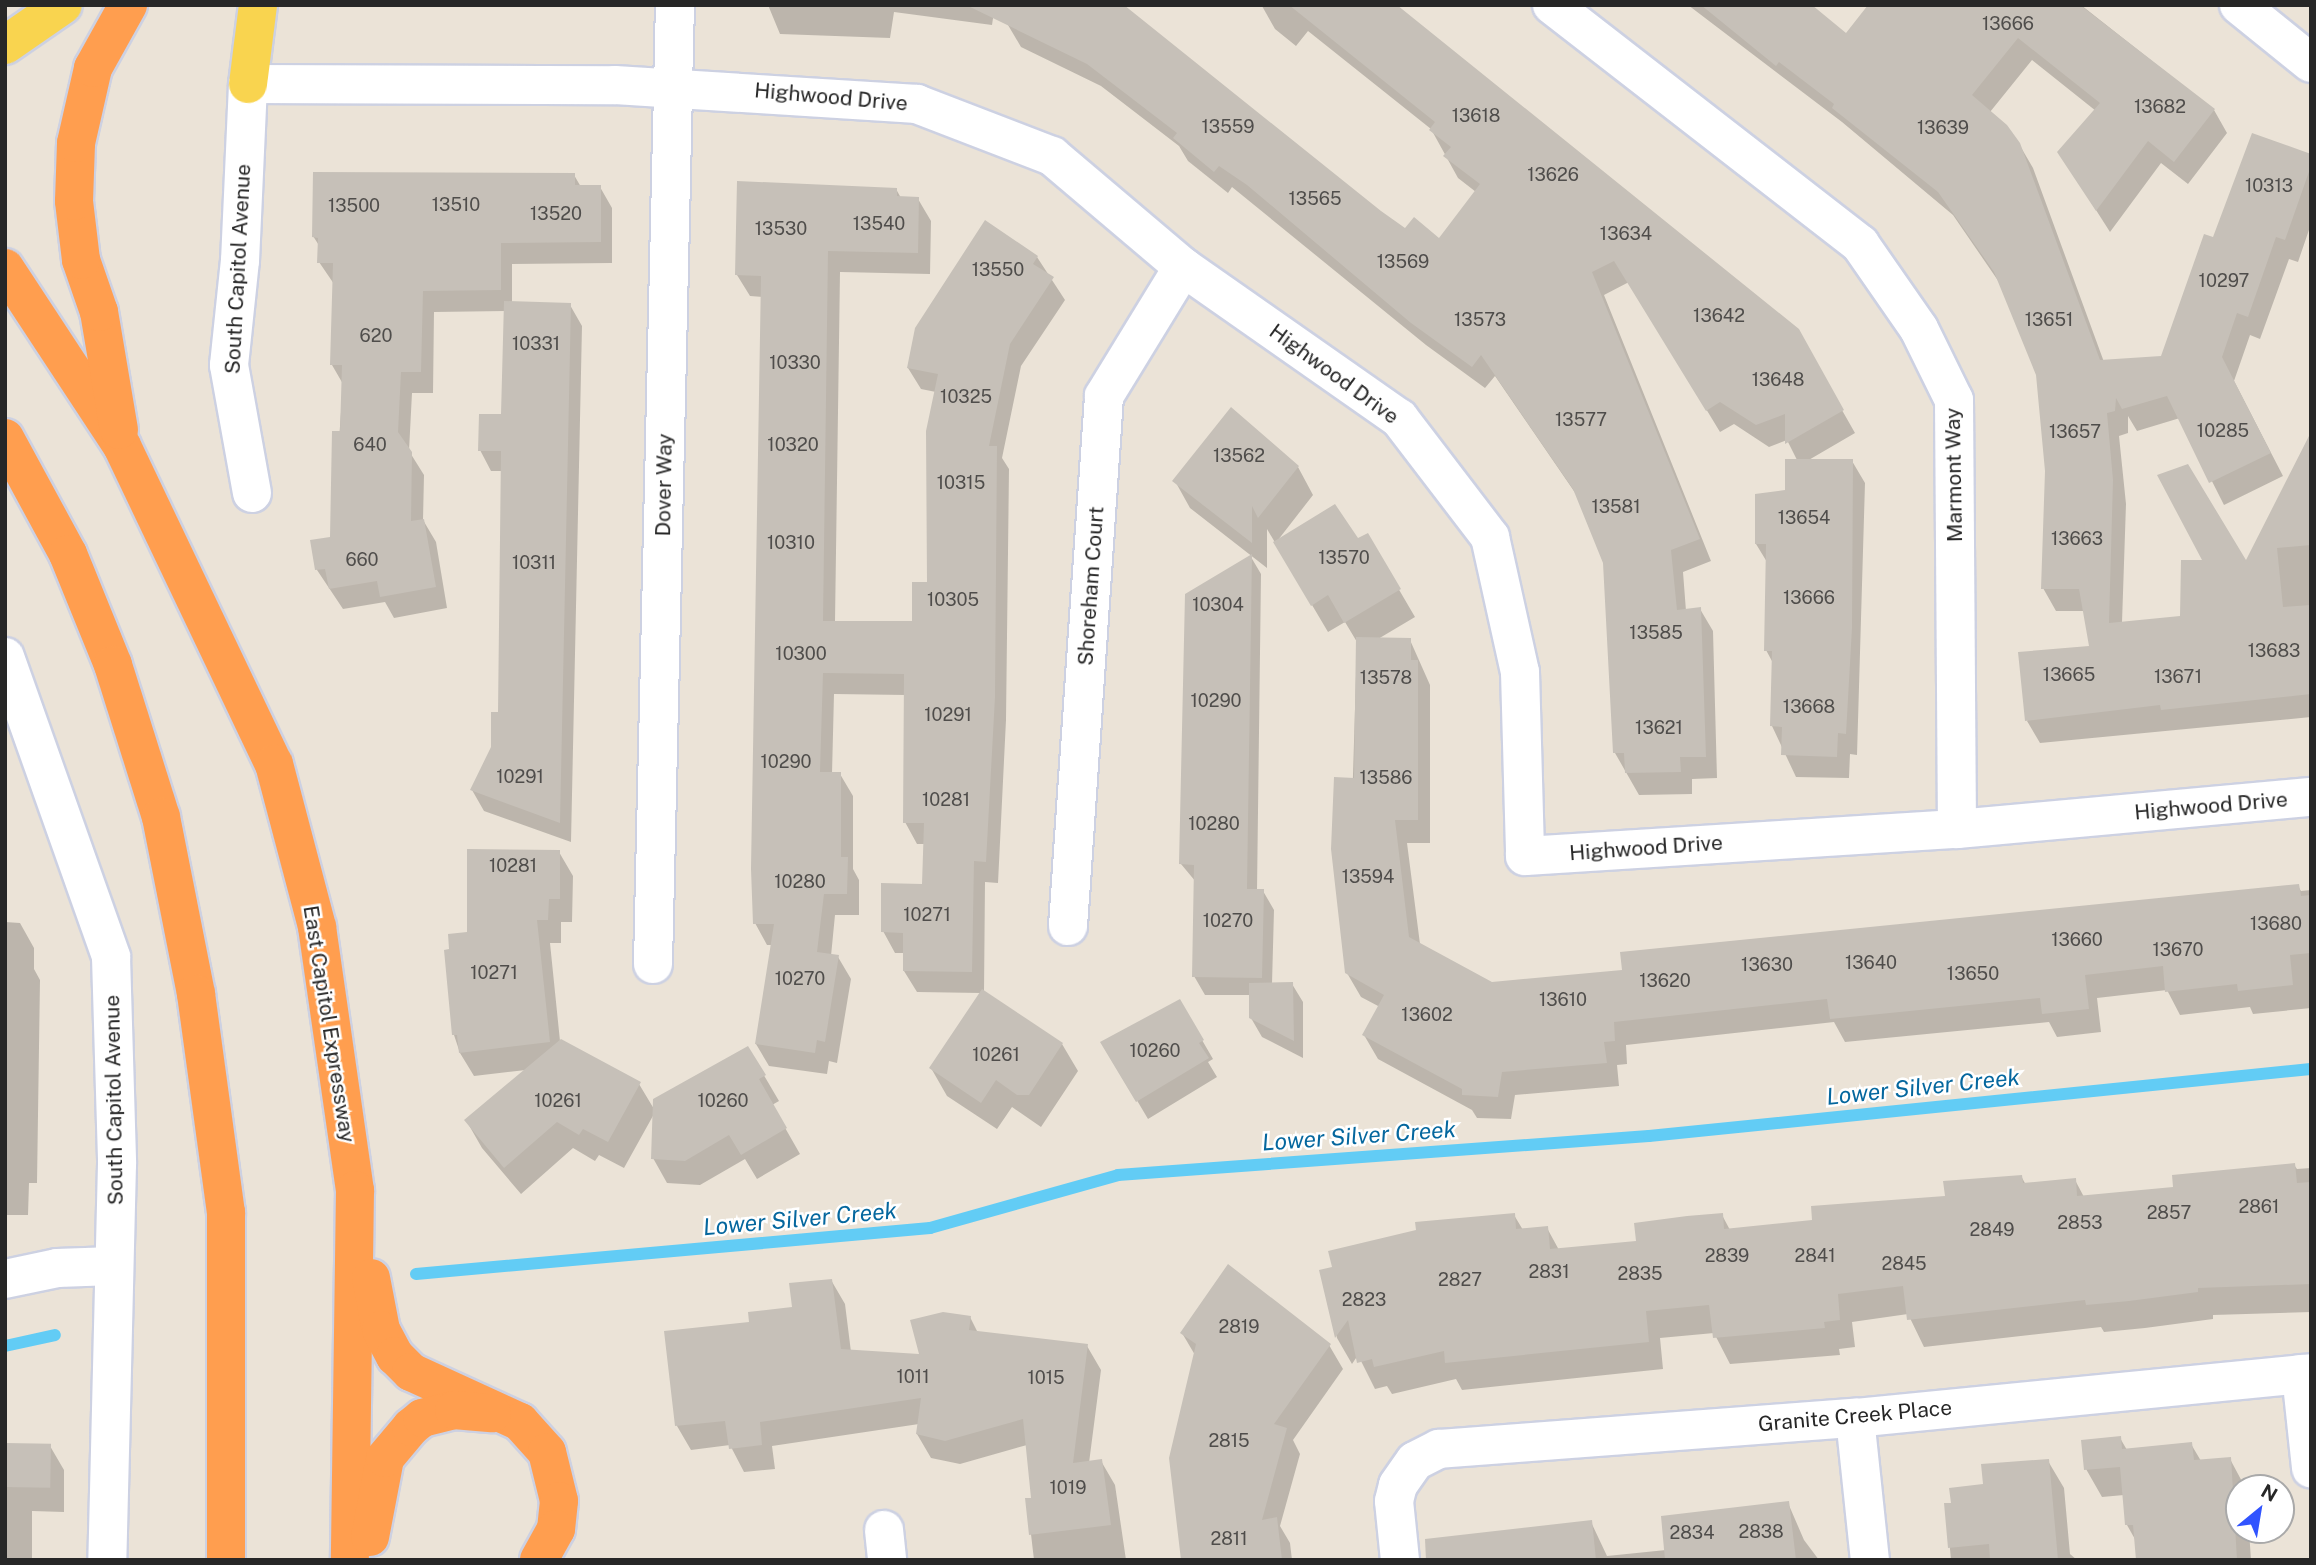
<!DOCTYPE html>
<style>
body{margin:0}
#map{position:relative;width:2316px;height:1565px;overflow:hidden;background:#ebe3d7;font-family:"Public Sans",sans-serif}
div>[style]{position:absolute}
.shadow>*{inset:0;background:#0003}
.stream>*{height:12px;margin:-6px;padding:0 6px;transform-origin:6px;border-radius:6px;background:#62ccf5}
.building>*{inset:0;background:#c6c0b8;transform-origin:0 0}
.roads{filter:drop-shadow(2px 0 #cdd1e2) drop-shadow(-2px 0 #cdd1e2) drop-shadow(0 2px #cdd1e2) drop-shadow(0 -2px #cdd1e2)}
.minor>*{height:38px;margin:-19px;padding:0 19px;transform-origin:19px;border-radius:19px;background:#fff}
.major>*{height:38px;margin:-19px;padding:0 19px;transform-origin:19px;border-radius:19px;background:#f9d44f}
.highway>*{height:38px;margin:-19px;padding:0 19px;transform-origin:19px;border-radius:19px;background:#ff9e4f}
span{translate:-50% -50%;white-space:nowrap;text-align:center;line-height:1.15;-webkit-text-stroke:5px #fff;paint-order:stroke}
.number-label{font-size:18px;color:#4f4d4b}
.number-label span{-webkit-text-stroke-width:0}
.street-label{font-size:21px;color:#272727}
.water-label{font-size:23px;color:#05679e;font-style:italic}
.frame{position:absolute;inset:0;border:7px solid #272727;pointer-events:none}
.north{position:absolute;left:2225px;top:1474px;width:70px;height:70px;box-sizing:border-box;background:#fff;border:2px solid #a9a9a9;border-radius:50%;rotate:30deg;font-size:19px;font-weight:700;line-height:28px;text-align:center;color:#272727}
.north::after{content:'';display:block;margin:auto;width:24px;height:32px;background:#3154ff;clip-path:polygon(50% 0,100% 100%,50% 72%,0 100%)}
</style>
<div id="map">
<div class="shadow">
<i style="clip-path:polygon(768px 5px,995px 5px,992px 25px,894px 12px,890px 38px,780px 34px)"></i>
<i style="clip-path:polygon(1017px 5px,1405px 231px,1439px 240px,1476px 192px,1458px 178px,1431px 129px,1308px 31px,1296px 46px,1275px 29px,1262px 6px,1394px 5px,1797px 331px,1855px 433px,1807px 461px,1852px 461px,1865px 483px,1857px 755px,1850px 754px,1849px 778px,1796px 777px,1772px 726px,1773px 663px,1766px 650px,1767px 562px,1756px 544px,1786px 492px,1797px 460px,1787px 440px,1769px 447px,1734px 424px,1720px 432px,1629px 282px,1604px 295px,1711px 561px,1683px 572px,1686px 611px,1700px 609px,1713px 631px,1717px 778px,1692px 779px,1692px 794px,1639px 795px,1615px 753px,1605px 563px,1578px 497px,1495px 376px,1485px 388px,1426px 345px,1232px 187px,1228px 193px,1188px 161px,1179px 146px,1101px 86px,1021px 47px,1008px 25px)"></i>
<i style="clip-path:polygon(1688px 5px,1809px 5px,1847px 36px,1870px 5px,2081px 5px,2214px 110px,2227px 133px,2188px 184px,2161px 163px,2110px 232px,2059px 152px,2096px 111px,2032px 60px,1990px 112px,2019px 144px,2033px 168px,2104px 362px,2162px 358px,2214px 239px,2311px 156px,2311px 224px,2298px 262px,2289px 259px,2260px 339px,2250px 335px,2234px 381px,2283px 476px,2224px 505px,2180px 418px,2137px 431px,2128px 416px,2128px 433px,2119px 436px,2126px 504px,2122px 623px,2181px 617px,2247px 564px,2311px 478px,2311px 717px,2040px 743px,2027px 721px,2091px 648px,2084px 611px,2056px 611px,2043px 588px,2046px 471px,2038px 374px,1999px 282px,1953px 215px,1842px 122px)"></i>
<i style="clip-path:polygon(574px 175px,581px 187px,600px 187px,612px 208px,612px 263px,512px 264px,512px 303px,570px 305px,582px 326px,571px 842px,484px 811px,472px 790px,493px 748px,500px 714px,502px 471px,491px 471px,480px 450px,502px 416px,506px 311px,434px 312px,433px 393px,412px 393px,409px 451px,424px 475px,423px 520px,436px 542px,447px 608px,394px 618px,385px 602px,343px 609px,317px 570px,312px 542px,332px 538px,343px 384px,332px 365px,334px 284px,319px 262px,320px 247px,313px 236px)"></i>
<i style="clip-path:polygon(896px 189px,901px 198px,918px 199px,931px 221px,930px 274px,840px 272px,835px 622px,914px 623px,928px 583px,936px 392px,921px 389px,908px 368px,1037px 257px,1065px 300px,1021px 366px,1002px 458px,1009px 469px,1006px 720px,998px 883px,985px 882px,984px 993px,1062px 1044px,1078px 1071px,1041px 1127px,1012px 1107px,997px 1129px,947px 1096px,931px 1068px,981px 993px,917px 992px,904px 971px,905px 953px,895px 953px,883px 931px,924px 886px,925px 844px,917px 844px,905px 822px,906px 695px,834px 694px,832px 774px,840px 774px,853px 796px,853px 869px,859px 880px,859px 915px,835px 915px,831px 956px,838px 957px,851px 979px,837px 1063px,829px 1061px,827px 1074px,769px 1066px,756px 1044px,772px 945px,767px 945px,755px 923px,763px 297px,750px 296px,737px 275px)"></i>
<i style="clip-path:polygon(1298px 467px,1313px 495px,1278px 540px,1357px 540px,1367px 535px,1415px 617px,1378px 639px,1410px 640px,1430px 685px,1430px 843px,1407px 843px,1420px 944px,1492px 983px,1624px 971px,2298px 886px,2301px 891px,2311px 890px,2311px 1008px,2253px 1014px,2250px 1007px,2180px 1015px,2167px 990px,2097px 998px,2101px 1032px,2057px 1037px,2049px 1022px,1845px 1042px,1834px 1022px,1626px 1045px,1627px 1064px,1617px 1065px,1619px 1086px,1515px 1095px,1511px 1119px,1477px 1118px,1472px 1110px,1378px 1059px,1364px 1035px,1380px 1007px,1361px 997px,1347px 973px,1357px 642px,1345px 622px,1328px 632px,1267px 529px,1267px 568px,1190px 508px,1175px 481px)"></i>
<i style="clip-path:polygon(1251px 557px,1261px 574px,1257px 891px,1263px 891px,1274px 910px,1272px 984px,1292px 984px,1303px 1002px,1303px 1058px,1262px 1037px,1251px 1018px,1251px 995px,1205px 995px,1194px 976px,1196px 882px,1181px 864px)"></i>
<i style="clip-path:polygon(559px 852px,573px 876px,572px 922px,561px 922px,561px 943px,550px 943px,560px 1041px,639px 1084px,654px 1109px,748px 1048px,779px 1101px,772px 1105px,800px 1154px,757px 1179px,745px 1159px,700px 1185px,667px 1183px,653px 1158px,654px 1114px,624px 1168px,599px 1155px,595px 1161px,573px 1148px,521px 1194px,482px 1148px,466px 1120px,526px 1070px,474px 1076px,460px 1053px,454px 1035px,468px 934px)"></i>
<i style="clip-path:polygon(5px 922px,20px 923px,34px 948px,34px 969px,40px 980px,37px 1183px,29px 1183px,28px 1215px,5px 1215px)"></i>
<i style="clip-path:polygon(1180px 1002px,1213px 1059px,1208px 1062px,1217px 1077px,1148px 1119px,1103px 1043px)"></i>
<i style="clip-path:polygon(2294px 1165px,2297px 1169px,2311px 1168px,2311px 1312px,2213px 1315px,2213px 1319px,2145px 1328px,2104px 1332px,2101px 1327px,1924px 1347px,1908px 1314px,1852px 1322px,1855px 1347px,1839px 1349px,1840px 1355px,1730px 1364px,1714px 1333px,1660px 1338px,1663px 1369px,1462px 1390px,1456px 1379px,1392px 1394px,1387px 1386px,1375px 1389px,1358px 1355px,1352px 1364px,1337px 1338px,1321px 1271px,1514px 1215px,1523px 1230px,1547px 1228px,1559px 1250px,1638px 1242px,1722px 1215px,1730px 1230px,1814px 1221px,1947px 1197px,2021px 1176px,2026px 1185px,2075px 1180px,2084px 1197px,2175px 1188px)"></i>
<i style="clip-path:polygon(831px 1280px,845px 1304px,851px 1352px,921px 1356px,970px 1317px,978px 1333px,1087px 1346px,1101px 1370px,1089px 1463px,1101px 1461px,1115px 1485px,1126px 1560px,1034px 1560px,1027px 1500px,1033px 1500px,1027px 1445px,960px 1464px,931px 1458px,917px 1434px,919px 1424px,772px 1446px,775px 1469px,744px 1472px,730px 1445px,691px 1450px,677px 1426px,666px 1333px,751px 1323px,794px 1308px)"></i>
<i style="clip-path:polygon(1182px 1333px,1329px 1345px,1343px 1369px,1293px 1440px,1300px 1454px,1280px 1526px,1290px 1543px,1292px 1560px,1183px 1560px,1195px 1355px)"></i>
<i style="clip-path:polygon(2120px 1438px,2127px 1450px,2191px 1444px,2201px 1461px,2230px 1459px,2245px 1487px,2239px 1488px,2239px 1530px,2249px 1530px,2251px 1560px,2138px 1560px,2136px 1541px,2127px 1525px,2124px 1495px,2102px 1497px,2086px 1469px)"></i>
<i style="clip-path:polygon(5px 1446px,50px 1446px,64px 1470px,64px 1512px,32px 1511px,32px 1560px,5px 1560px)"></i>
<i style="clip-path:polygon(2048px 1461px,2064px 1488px,2070px 1554px,2077px 1560px,1951px 1560px,1946px 1505px)"></i>
<i style="clip-path:polygon(1788px 1503px,1804px 1540px,1819px 1560px,1484px 1560px,1591px 1522px,1607px 1556px,1666px 1550px)"></i>
</div>
<div class="stream">
<i style="left:416px;top:1274px;width:516px;rotate:-5.11deg"></i>
<i style="left:930px;top:1228px;width:195px;rotate:-15.7deg"></i>
<i style="left:1118px;top:1175px;width:532px;rotate:-4.2deg"></i>
<i style="left:1649px;top:1136px;width:665px;rotate:-5.78deg"></i>
<i style="left:5px;top:1346px;width:51px;rotate:-12.4deg"></i>
</div>
<div class="building">
<i style="clip-path:polygon(966px 5px,1124px 5px,1381px 211px,1405px 228px,1414px 217px,1439px 238px,1480px 184px,1443px 156px,1451px 147px,1429px 130px,1435px 122px,1289px 5px,1397px 5px,1799px 329px,1844px 410px,1785px 444px,1785px 414px,1756px 425px,1720px 402px,1706px 411px,1614px 261px,1592px 272px,1700px 539px,1671px 550px,1677px 610px,1701px 607px,1706px 757px,1680px 757px,1681px 772px,1625px 773px,1624px 753px,1613px 753px,1603px 563px,1573px 489px,1481px 355px,1472px 367px,1411px 323px,1247px 185px,1219px 166px,1214px 172px,1173px 138px,1177px 133px,1087px 64px)"></i>
<i style="clip-path:polygon(1701px 5px,1812px 5px,1846px 33px,1868px 5px,2080px 5px,2215px 109px,2174px 162px,2148px 141px,2096px 211px,2057px 152px,2100px 103px,2018px 38px,1972px 95px,2007px 125px,2020px 143px,2100px 360px,2161px 356px,2204px 234px,2213px 237px,2252px 133px,2311px 154px,2311px 166px,2285px 240px,2276px 237px,2248px 317px,2237px 313px,2222px 357px,2271px 453px,2209px 483px,2167px 396px,2122px 409px,2116px 398px,2115px 411px,2107px 413px,2113px 480px,2109px 623px,2180px 616px,2181px 560px,2202px 560px,2157px 475px,2188px 464px,2246px 560px,2311px 432px,2311px 545px,2277px 548px,2283px 607px,2311px 605px,2311px 694px,2161px 710px,2160px 705px,2025px 721px,2018px 652px,2089px 646px,2079px 589px,2041px 589px,2045px 471px,2036px 375px,1994px 272px,1938px 192px,1832px 108px,1834px 104px,1779px 62px,1776px 66px)"></i>
<i style="clip-path:polygon(313px 172px,575px 173px,575px 185px,601px 185px,601px 242px,501px 243px,501px 290px,423px 291px,421px 372px,401px 372px,398px 432px,412px 452px,411px 521px,424px 519px,436px 587px,380px 597px,377px 581px,329px 589px,325px 569px,315px 570px,310px 540px,330px 537px,332px 431px,340px 431px,342px 365px,330px 365px,333px 263px,317px 263px,318px 238px,312px 237px)"></i>
<i style="clip-path:polygon(737px 181px,897px 188px,897px 196px,919px 197px,918px 253px,828px 251px,823px 621px,912px 621px,912px 582px,927px 582px,926px 431px,938px 374px,907px 368px,915px 328px,985px 220px,1038px 256px,1033px 264px,1054px 277px,1010px 344px,989px 446px,997px 446px,995px 697px,986px 862px,974px 861px,972px 972px,903px 971px,903px 933px,881px 932px,881px 883px,922px 884px,924px 823px,903px 823px,904px 674px,823px 673px,820px 772px,841px 772px,841px 857px,848px 857px,847px 894px,824px 894px,817px 952px,839px 955px,825px 1042px,817px 1040px,815px 1053px,755px 1044px,774px 924px,753px 924px,751px 869px,761px 276px,735px 275px)"></i>
<i style="clip-path:polygon(504px 301px,571px 303px,560px 823px,470px 790px,491px 747px,491px 712px,498px 712px,501px 451px,478px 451px,479px 414px,501px 414px)"></i>
<i style="clip-path:polygon(1231px 407px,1299px 466px,1258px 518px,1252px 506px,1252px 543px,1172px 481px)"></i>
<i style="clip-path:polygon(1785px 459px,1853px 459px,1852px 628px,1846px 734px,1838px 733px,1837px 757px,1781px 755px,1782px 727px,1770px 726px,1772px 651px,1764px 651px,1766px 544px,1755px 544px,1755px 494px,1785px 490px)"></i>
<i style="clip-path:polygon(1335px 504px,1358px 538px,1368px 533px,1401px 589px,1344px 623px,1328px 595px,1311px 606px,1273px 542px)"></i>
<i style="clip-path:polygon(1252px 554px,1247px 889px,1264px 889px,1262px 978px,1192px 977px,1194px 865px,1179px 864px,1185px 594px)"></i>
<i style="clip-path:polygon(1356px 637px,1411px 638px,1411px 660px,1418px 660px,1418px 820px,1395px 820px,1409px 937px,1492px 982px,1622px 970px,1620px 952px,2299px 884px,2301px 896px,2311px 895px,2311px 953px,2290px 955px,2293px 985px,2238px 991px,2237px 984px,2165px 992px,2163px 966px,2085px 975px,2089px 1009px,2042px 1014px,2040px 998px,1830px 1019px,1827px 999px,1614px 1022px,1615px 1041px,1604px 1042px,1607px 1063px,1502px 1072px,1498px 1097px,1462px 1095px,1462px 1089px,1362px 1035px,1384px 995px,1345px 973px,1331px 849px,1334px 777px,1354px 778px)"></i>
<i style="clip-path:polygon(467px 849px,560px 850px,560px 899px,549px 899px,548px 920px,537px 920px,550px 1042px,459px 1053px,457px 1035px,452px 1035px,444px 950px,449px 949px,448px 934px,467px 932px)"></i>
<i style="clip-path:polygon(1293px 982px,1294px 1041px,1249px 1018px,1249px 983px)"></i>
<i style="clip-path:polygon(982px 989px,1063px 1043px,1029px 1095px,1017px 1095px,996px 1080px,981px 1103px,929px 1068px)"></i>
<i style="clip-path:polygon(1180px 999px,1204px 1040px,1199px 1043px,1209px 1058px,1136px 1102px,1100px 1042px)"></i>
<i style="clip-path:polygon(561px 1039px,641px 1082px,608px 1142px,583px 1129px,579px 1135px,557px 1122px,504px 1168px,464px 1120px)"></i>
<i style="clip-path:polygon(748px 1046px,766px 1075px,759px 1079px,787px 1128px,741px 1155px,729px 1135px,685px 1161px,651px 1159px,653px 1099px)"></i>
<i style="clip-path:polygon(2295px 1163px,2297px 1183px,2311px 1182px,2311px 1284px,2198px 1288px,2198px 1292px,2129px 1301px,2086px 1305px,2085px 1300px,1907px 1320px,1903px 1286px,1838px 1294px,1840px 1320px,1824px 1322px,1825px 1328px,1713px 1338px,1709px 1305px,1646px 1311px,1649px 1342px,1445px 1363px,1444px 1351px,1374px 1367px,1372px 1359px,1357px 1363px,1348px 1320px,1335px 1338px,1319px 1270px,1332px 1267px,1328px 1251px,1416px 1230px,1415px 1222px,1515px 1213px,1516px 1229px,1548px 1226px,1550px 1249px,1636px 1241px,1634px 1223px,1687px 1216px,1723px 1213px,1724px 1229px,1812px 1220px,1811px 1206px,1945px 1196px,1943px 1181px,2022px 1175px,2023px 1183px,2076px 1178px,2077px 1196px,2173px 1187px,2172px 1175px)"></i>
<i style="clip-path:polygon(1228px 1264px,1331px 1344px,1274px 1424px,1287px 1428px,1262px 1520px,1277px 1517px,1282px 1560px,1181px 1560px,1169px 1458px,1196px 1344px,1180px 1333px)"></i>
<i style="clip-path:polygon(832px 1279px,841px 1349px,919px 1354px,910px 1320px,943px 1312px,971px 1316px,969px 1330px,1088px 1344px,1073px 1463px,1102px 1459px,1111px 1525px,1029px 1535px,1025px 1498px,1031px 1498px,1023px 1419px,945px 1441px,916px 1434px,921px 1398px,760px 1422px,762px 1445px,729px 1449px,725px 1421px,675px 1426px,664px 1331px,749px 1322px,748px 1312px,792px 1307px,789px 1283px)"></i>
<i style="clip-path:polygon(2121px 1436px,2122px 1449px,2192px 1442px,2194px 1460px,2231px 1457px,2237px 1560px,2136px 1560px,2133px 1525px,2125px 1525px,2120px 1467px,2084px 1470px,2081px 1440px)"></i>
<i style="left:5px;top:1443px;width:46px;height:44px;rotate:1deg"></i>
<i style="clip-path:polygon(2049px 1459px,2058px 1560px,1990px 1560px,1989px 1544px,1948px 1548px,1944px 1503px,1951px 1503px,1949px 1488px,1983px 1484px,1981px 1464px)"></i>
<i style="clip-path:polygon(1789px 1501px,1796px 1560px,1665px 1560px,1661px 1516px)"></i>
<i style="clip-path:polygon(1592px 1520px,1596px 1560px,1426px 1560px,1425px 1539px)"></i>
</div>
<div class="roads">
<div class="minor">
<i style="left:1552px;top:5px;width:390px;rotate:37.8deg"></i>
<i style="left:1860px;top:244px;width:103px;rotate:55.2deg"></i>
<i style="left:1919px;top:329px;width:79px;rotate:63.8deg"></i>
<i style="left:1954px;top:400px;width:429px;rotate:89.6deg"></i>
<i style="left:2239px;top:5px;width:92px;rotate:38.9deg"></i>
<i style="left:252px;top:493px;width:130px;rotate:-100.2deg"></i>
<i style="left:229px;top:365px;width:105px;rotate:-84deg"></i>
<i style="left:240px;top:261px;width:177px;rotate:-87.4deg"></i>
<i style="left:248px;top:84px;width:367px;rotate:0.2deg"></i>
<i style="left:615px;top:85px;width:303px;rotate:3.6deg"></i>
<i style="left:917px;top:104px;width:145px;rotate:21.1deg"></i>
<i style="left:1052px;top:156px;width:172px;rotate:40.3deg"></i>
<i style="left:1183px;top:267px;width:264px;rotate:35deg"></i>
<i style="left:1399px;top:418px;width:150px;rotate:52.6deg"></i>
<i style="left:1490px;top:537px;width:138px;rotate:77.5deg"></i>
<i style="left:1520px;top:672px;width:184px;rotate:88.4deg"></i>
<i style="left:1525px;top:856px;width:433px;rotate:-3.6deg"></i>
<i style="left:1957px;top:829px;width:355px;rotate:-5.2deg"></i>
<i style="left:5px;top:657px;width:318px;rotate:70.5deg"></i>
<i style="left:111px;top:957px;width:207px;rotate:88.3deg"></i>
<i style="left:117px;top:1164px;width:396px;rotate:91.4deg"></i>
<i style="left:1068px;top:926px;width:531px;rotate:-86.11deg"></i>
<i style="left:1104px;top:396px;width:151px;rotate:-58.5deg"></i>
<i style="left:653px;top:964px;width:959px;rotate:-88.69deg"></i>
<i style="left:5px;top:1279px;width:53px;rotate:-11.9deg"></i>
<i style="left:57px;top:1268px;width:57px;rotate:-2deg"></i>
<i style="left:2301px;top:1374px;width:95px;rotate:83.9deg"></i>
<i style="left:1855px;top:1418px;width:143px;rotate:84deg"></i>
<i style="left:884px;top:1530px;width:30px;rotate:84deg"></i>
<i style="left:1400px;top:1560px;width:59px;rotate:-95.8deg"></i>
<i style="left:1394px;top:1501px;width:16px;rotate:-76deg"></i>
<i style="left:1398px;top:1485px;width:29px;rotate:-55deg"></i>
<i style="left:1415px;top:1461px;width:27px;rotate:-27deg"></i>
<i style="left:1439px;top:1449px;width:417px;rotate:-4.3deg"></i>
<i style="left:1855px;top:1418px;width:458px;rotate:-5.6deg"></i>
</div>
<div class="major">
<i style="left:5px;top:45px;width:70px;rotate:-34.6deg"></i>
<i style="left:248px;top:84px;width:80px;rotate:-82.8deg"></i>
</div>
<div class="highway">
<i style="left:5px;top:268px;width:213px;rotate:56.7deg"></i>
<i style="left:122px;top:446px;width:352px;rotate:64.5deg"></i>
<i style="left:274px;top:764px;width:169px;rotate:75.2deg"></i>
<i style="left:317px;top:927px;width:266px;rotate:81.8deg"></i>
<i style="left:355px;top:1190px;width:370px;rotate:90.8deg"></i>
<i style="left:119px;top:430px;width:120px;rotate:-99.6deg"></i>
<i style="left:99px;top:312px;width:55px;rotate:-109.1deg"></i>
<i style="left:81px;top:260px;width:59px;rotate:-96.8deg"></i>
<i style="left:74px;top:201px;width:58px;rotate:-88deg"></i>
<i style="left:76px;top:143px;width:77px;rotate:-77.2deg"></i>
<i style="left:93px;top:68px;width:72px;rotate:-60.9deg"></i>
<i style="left:5px;top:438px;width:132px;rotate:61.5deg"></i>
<i style="left:68px;top:554px;width:120px;rotate:67.9deg"></i>
<i style="left:113px;top:665px;width:159px;rotate:72.5deg"></i>
<i style="left:161px;top:817px;width:180px;rotate:78.8deg"></i>
<i style="left:196px;top:994px;width:220px;rotate:82.2deg"></i>
<i style="left:226px;top:1212px;width:348px;rotate:90deg"></i>
<i style="left:371px;top:1278px;width:53px;rotate:79.1deg"></i>
<i style="left:381px;top:1330px;width:30px;rotate:62deg"></i>
<i style="left:395px;top:1356px;width:23px;rotate:45deg"></i>
<i style="left:411px;top:1372px;width:120px;rotate:24.6deg"></i>
<i style="left:520px;top:1422px;width:40px;rotate:48deg"></i>
<i style="left:547px;top:1452px;width:50px;rotate:76.2deg"></i>
<i style="left:559px;top:1501px;width:28px;rotate:96deg"></i>
<i style="left:556px;top:1529px;width:35px;rotate:119deg"></i>
<i style="left:370px;top:1537px;width:80px;rotate:-79.2deg"></i>
<i style="left:385px;top:1458px;width:40px;rotate:-50deg"></i>
<i style="left:411px;top:1427px;width:14px;rotate:-39deg"></i>
<i style="left:422px;top:1418px;width:33px;rotate:-14deg"></i>
<i style="left:454px;top:1410px;width:38px;rotate:5deg"></i>
</div>
</div>
<div class="number-label">
<span style="left:2008px;top:24px">13666</span>
<span style="left:2160px;top:107px">13682</span>
<span style="left:1476px;top:116px">13618</span>
<span style="left:1228px;top:127px">13559</span>
<span style="left:1943px;top:128px">13639</span>
<span style="left:1553px;top:175px">13626</span>
<span style="left:2269px;top:186px">10313</span>
<span style="left:1315px;top:199px">13565</span>
<span style="left:456px;top:205px">13510</span>
<span style="left:354px;top:206px">13500</span>
<span style="left:556px;top:214px">13520</span>
<span style="left:879px;top:224px">13540</span>
<span style="left:781px;top:229px">13530</span>
<span style="left:1626px;top:234px">13634</span>
<span style="left:1403px;top:262px">13569</span>
<span style="left:998px;top:270px">13550</span>
<span style="left:2224px;top:281px">10297</span>
<span style="left:1719px;top:316px">13642</span>
<span style="left:1480px;top:320px">13573</span>
<span style="left:2049px;top:320px">13651</span>
<span style="left:376px;top:336px">620</span>
<span style="left:536px;top:344px">10331</span>
<span style="left:795px;top:363px">10330</span>
<span style="left:1778px;top:380px">13648</span>
<span style="left:966px;top:397px">10325</span>
<span style="left:1581px;top:420px">13577</span>
<span style="left:2223px;top:431px">10285</span>
<span style="left:2075px;top:432px">13657</span>
<span style="left:370px;top:445px">640</span>
<span style="left:793px;top:445px">10320</span>
<span style="left:1239px;top:456px">13562</span>
<span style="left:961px;top:483px">10315</span>
<span style="left:1616px;top:507px">13581</span>
<span style="left:1804px;top:518px">13654</span>
<span style="left:2077px;top:539px">13663</span>
<span style="left:791px;top:543px">10310</span>
<span style="left:1344px;top:558px">13570</span>
<span style="left:362px;top:560px">660</span>
<span style="left:534px;top:563px">10311</span>
<span style="left:1809px;top:598px">13666</span>
<span style="left:953px;top:600px">10305</span>
<span style="left:1218px;top:605px">10304</span>
<span style="left:1656px;top:633px">13585</span>
<span style="left:2274px;top:651px">13683</span>
<span style="left:801px;top:654px">10300</span>
<span style="left:2069px;top:675px">13665</span>
<span style="left:2178px;top:677px">13671</span>
<span style="left:1386px;top:678px">13578</span>
<span style="left:1216px;top:701px">10290</span>
<span style="left:1809px;top:707px">13668</span>
<span style="left:948px;top:715px">10291</span>
<span style="left:1659px;top:728px">13621</span>
<span style="left:786px;top:762px">10290</span>
<span style="left:520px;top:777px">10291</span>
<span style="left:1386px;top:778px">13586</span>
<span style="left:946px;top:800px">10281</span>
<span style="left:1214px;top:824px">10280</span>
<span style="left:513px;top:866px">10281</span>
<span style="left:1368px;top:877px">13594</span>
<span style="left:800px;top:882px">10280</span>
<span style="left:927px;top:915px">10271</span>
<span style="left:1228px;top:921px">10270</span>
<span style="left:2276px;top:924px">13680</span>
<span style="left:2077px;top:940px">13660</span>
<span style="left:2178px;top:950px">13670</span>
<span style="left:1871px;top:963px">13640</span>
<span style="left:1767px;top:965px">13630</span>
<span style="left:494px;top:973px">10271</span>
<span style="left:1973px;top:974px">13650</span>
<span style="left:800px;top:979px">10270</span>
<span style="left:1665px;top:981px">13620</span>
<span style="left:1563px;top:1000px">13610</span>
<span style="left:1427px;top:1015px">13602</span>
<span style="left:1155px;top:1051px">10260</span>
<span style="left:996px;top:1055px">10261</span>
<span style="left:558px;top:1101px">10261</span>
<span style="left:723px;top:1101px">10260</span>
<span style="left:2259px;top:1207px">2861</span>
<span style="left:2169px;top:1213px">2857</span>
<span style="left:2080px;top:1223px">2853</span>
<span style="left:1992px;top:1230px">2849</span>
<span style="left:1727px;top:1256px">2839</span>
<span style="left:1815px;top:1256px">2841</span>
<span style="left:1904px;top:1264px">2845</span>
<span style="left:1549px;top:1272px">2831</span>
<span style="left:1640px;top:1274px">2835</span>
<span style="left:1460px;top:1280px">2827</span>
<span style="left:1364px;top:1300px">2823</span>
<span style="left:1239px;top:1327px">2819</span>
<span style="left:913px;top:1377px">1011</span>
<span style="left:1046px;top:1378px">1015</span>
<span style="left:1229px;top:1441px">2815</span>
<span style="left:1068px;top:1488px">1019</span>
<span style="left:1761px;top:1532px">2838</span>
<span style="left:1692px;top:1533px">2834</span>
<span style="left:1229px;top:1539px">2811</span>
</div>
<div class="street-label">
<span style="left:831px;top:97px;rotate:5deg">Highwood Drive</span>
<span style="left:238px;top:269px;rotate:-87deg">South Capitol Avenue</span>
<span style="left:1334px;top:374px;rotate:36deg">Highwood Drive</span>
<span style="left:1954px;top:475px;rotate:-91deg">Marmont Way</span>
<span style="left:664px;top:485px;rotate:-89deg">Dover Way</span>
<span style="left:1091px;top:586px;rotate:-86deg">Shoreham Court</span>
<span style="left:2211px;top:806px;rotate:-5deg">Highwood Drive</span>
<span style="left:1646px;top:848px;rotate:-4deg">Highwood Drive</span>
<span style="left:329px;top:1024px;rotate:81deg">East Capitol Expressway</span>
<span style="left:114px;top:1100px;rotate:-91deg">South Capitol Avenue</span>
<span style="left:1855px;top:1416px;rotate:-5deg">Granite Creek Place</span>
</div>
<div class="water-label">
<span style="left:1923px;top:1087px;rotate:-6deg">Lower Silver Creek</span>
<span style="left:1359px;top:1136px;rotate:-4deg">Lower Silver Creek</span>
<span style="left:800px;top:1219px;rotate:-5deg">Lower Silver Creek</span>
</div>
<div class="frame"></div>
<div class="north">N</div>
</div>
